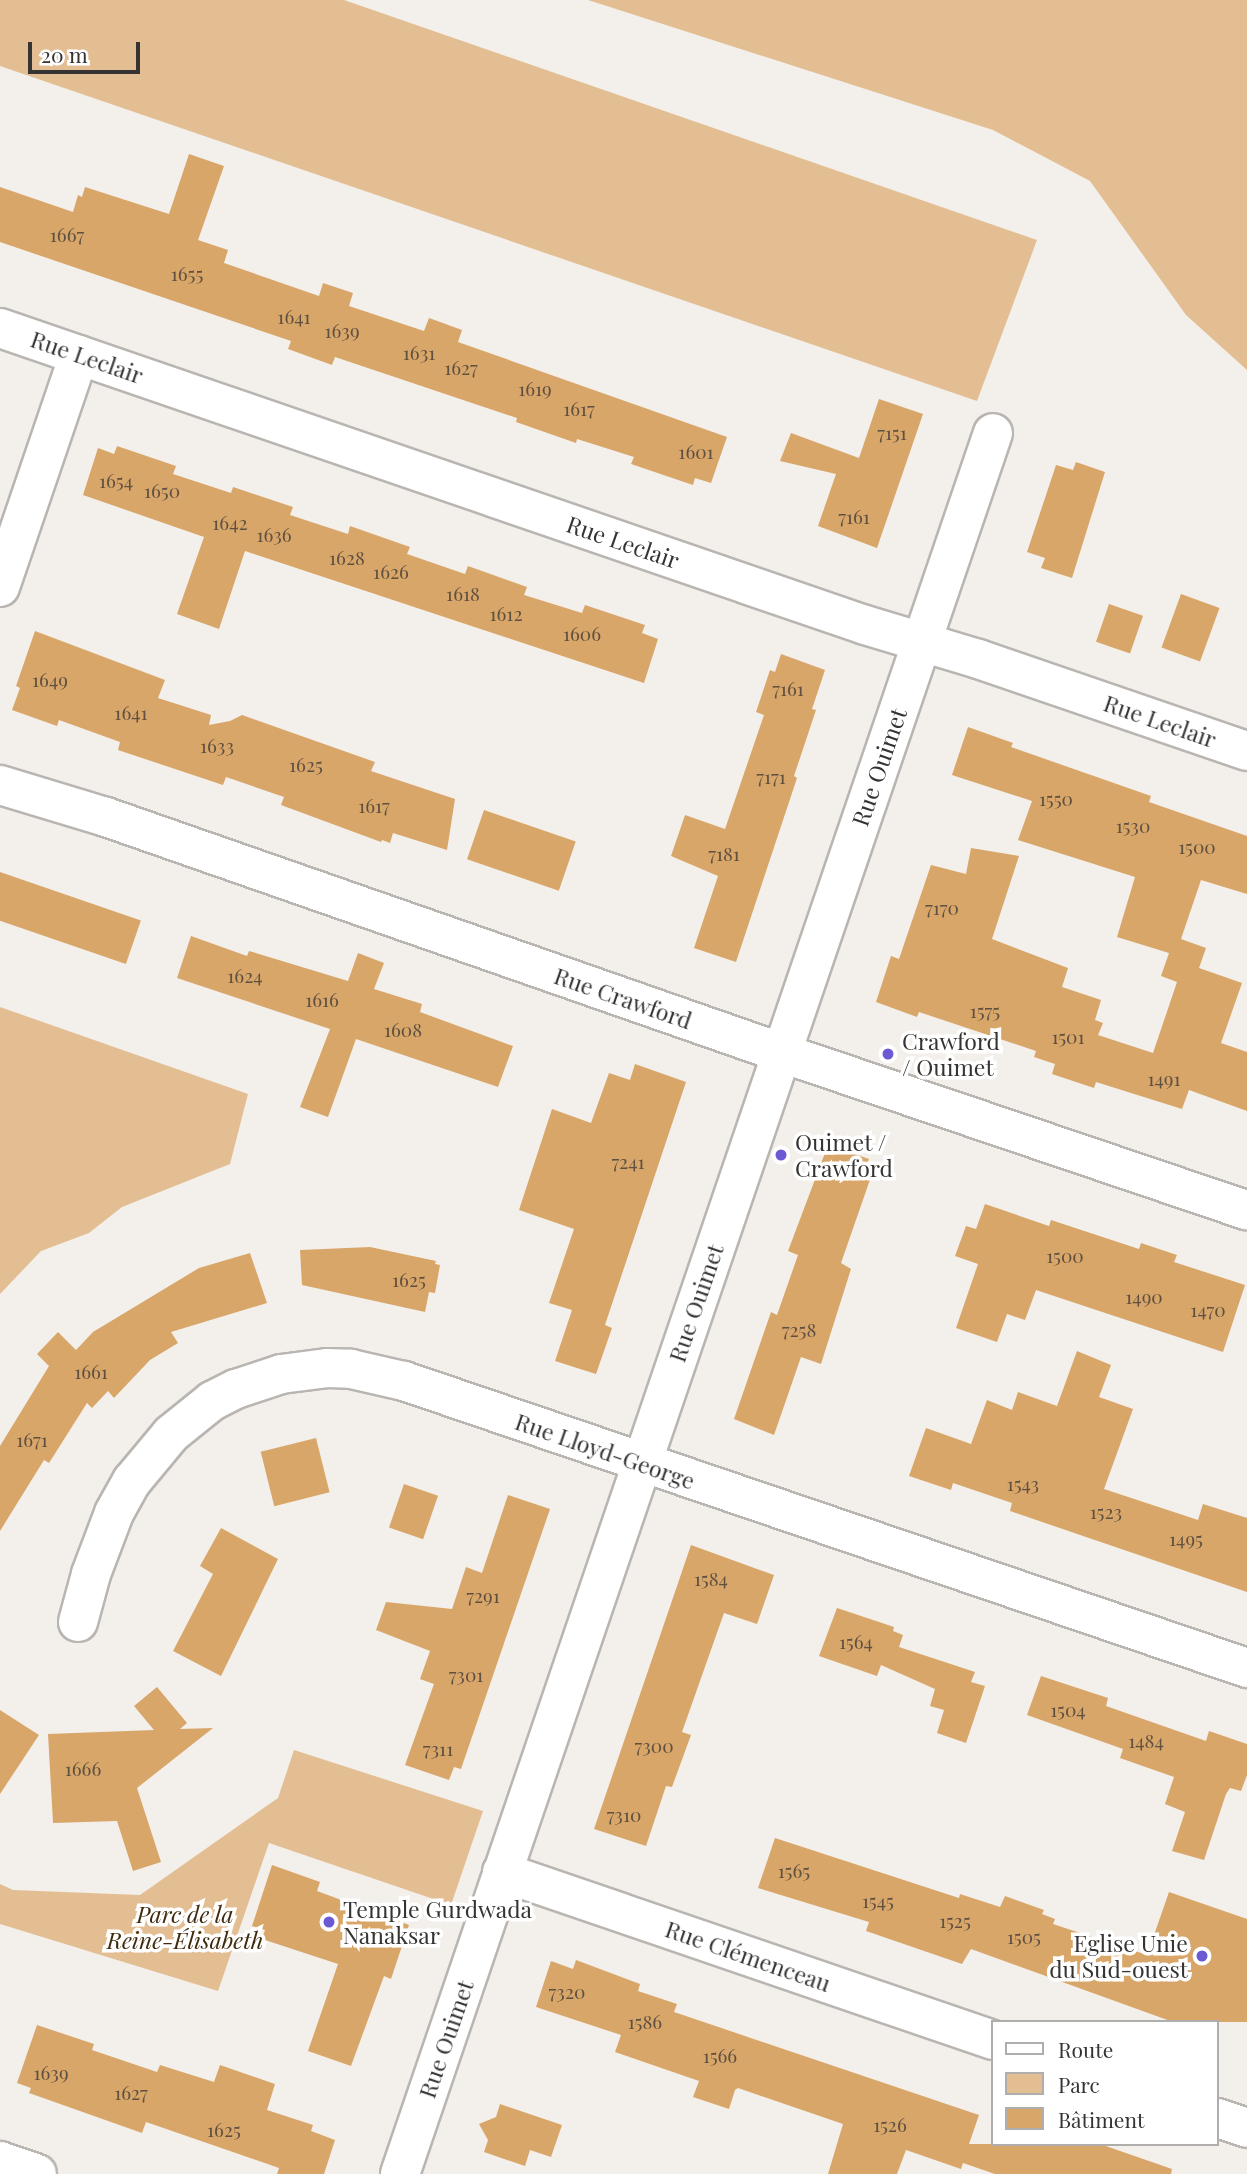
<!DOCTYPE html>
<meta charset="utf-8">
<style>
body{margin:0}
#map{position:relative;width:1247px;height:2174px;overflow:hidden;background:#f3efeb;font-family:"Playfair Display",serif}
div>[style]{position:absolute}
.green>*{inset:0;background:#e3be93}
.building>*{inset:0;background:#d9a669;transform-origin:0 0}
.roads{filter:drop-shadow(2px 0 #b9b5b1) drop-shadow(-2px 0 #b9b5b1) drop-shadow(0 2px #b9b5b1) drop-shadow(0 -2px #b9b5b1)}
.minor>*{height:38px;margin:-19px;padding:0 19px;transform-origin:19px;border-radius:19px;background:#fff}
.dots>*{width:19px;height:19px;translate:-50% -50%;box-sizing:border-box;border:4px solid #fff;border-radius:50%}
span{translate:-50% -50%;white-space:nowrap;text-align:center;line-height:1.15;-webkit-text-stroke:7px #fff;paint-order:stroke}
.number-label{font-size:19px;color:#5f5040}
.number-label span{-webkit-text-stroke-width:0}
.street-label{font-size:23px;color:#363433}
.poi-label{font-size:23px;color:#363433}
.left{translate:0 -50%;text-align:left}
.right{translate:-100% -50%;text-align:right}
.park-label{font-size:23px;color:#3f2a0e;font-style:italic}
.legend{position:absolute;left:991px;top:2020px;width:228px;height:126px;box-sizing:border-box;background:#fff;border:2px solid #afaead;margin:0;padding:9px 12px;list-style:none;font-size:21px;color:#363433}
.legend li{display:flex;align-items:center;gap:14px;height:35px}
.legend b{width:35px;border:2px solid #afaead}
.scale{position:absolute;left:28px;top:42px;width:112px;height:32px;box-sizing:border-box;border:4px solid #363433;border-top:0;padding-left:9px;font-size:21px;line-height:24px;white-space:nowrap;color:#363433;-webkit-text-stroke:5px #fff;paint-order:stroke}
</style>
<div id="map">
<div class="green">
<i style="clip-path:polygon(0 0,344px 0,1037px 240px,977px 401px,0 66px)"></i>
<i style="clip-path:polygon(588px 0,1247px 0,1247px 370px,1186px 315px,1090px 181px,993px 130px)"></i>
<i style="clip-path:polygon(0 1007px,248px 1094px,230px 1164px,122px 1207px,89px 1233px,41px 1251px,0 1294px)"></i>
<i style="clip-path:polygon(294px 1750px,483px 1811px,451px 1905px,269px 1843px,218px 1991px,0 1924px,0 1884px,13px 1890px,140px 1895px,278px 1798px)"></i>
</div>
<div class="building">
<i style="clip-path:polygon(189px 154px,224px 166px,198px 240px,228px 250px,224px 263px,319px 296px,323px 283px,353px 293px,349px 306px,424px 331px,429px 318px,462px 330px,458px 342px,727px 437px,711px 483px,695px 478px,693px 485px,631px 464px,634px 457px,577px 439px,576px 443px,516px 422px,517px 418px,335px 357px,332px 365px,288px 349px,291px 341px,0 242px,0 187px,73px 212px,78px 195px,82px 197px,85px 187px,169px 214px)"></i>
<i style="clip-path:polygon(879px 399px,923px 414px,877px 548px,818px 526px,836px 474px,780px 461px,791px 433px,859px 458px)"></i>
<i style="clip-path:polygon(117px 446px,176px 466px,173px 474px,231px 493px,233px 487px,293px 507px,290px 515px,348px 534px,350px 526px,410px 547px,407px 554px,465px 574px,468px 566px,527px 587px,524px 595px,582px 613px,585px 605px,645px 625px,642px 633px,658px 639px,644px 683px,245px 551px,219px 629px,177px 614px,204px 537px,83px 495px,98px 448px,114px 454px)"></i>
<i style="clip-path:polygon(1076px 462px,1105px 472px,1072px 578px,1041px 568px,1045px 558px,1027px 552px,1056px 465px,1073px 470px)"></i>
<i style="left:1181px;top:594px;width:41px;height:57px;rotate:20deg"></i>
<i style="left:1109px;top:604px;width:36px;height:40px;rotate:19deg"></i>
<i style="clip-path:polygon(35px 631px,165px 680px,158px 698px,211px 715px,209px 725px,230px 721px,242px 715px,375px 762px,371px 771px,455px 799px,447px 850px,393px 833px,390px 843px,382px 840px,381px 842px,281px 805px,284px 797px,226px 777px,223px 785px,118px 750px,120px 742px,59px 720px,57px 726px,12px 710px,20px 688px,16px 686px)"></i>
<i style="clip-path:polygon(781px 654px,825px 670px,812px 709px,816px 710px,794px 776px,797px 778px,736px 962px,694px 948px,718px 876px,671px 856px,685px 815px,725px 829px,764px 715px,756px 712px,770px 670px,775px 672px)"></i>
<i style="clip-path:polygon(968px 727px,1013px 743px,1011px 747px,1151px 796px,1149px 802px,1247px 836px,1247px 894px,1201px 880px,1181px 939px,1206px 948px,1199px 968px,1242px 983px,1221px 1043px,1247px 1052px,1247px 1111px,1189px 1090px,1182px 1109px,1096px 1082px,1094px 1088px,1052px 1074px,1055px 1064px,1034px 1057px,1036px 1051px,919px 1012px,917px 1017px,876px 1002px,891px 956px,899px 959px,931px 865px,966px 874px,971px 848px,1019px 856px,992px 939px,1068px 968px,1062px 987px,1101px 1000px,1095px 1020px,1103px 1023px,1098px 1035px,1153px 1053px,1177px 982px,1161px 976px,1169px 953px,1117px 937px,1135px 877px,1018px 840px,1032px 801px,952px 775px)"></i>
<i style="left:484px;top:810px;width:97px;height:52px;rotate:19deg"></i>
<i style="left:0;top:872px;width:149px;height:46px;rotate:19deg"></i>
<i style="clip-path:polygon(191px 936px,247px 956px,249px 951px,348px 981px,358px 953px,384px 963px,374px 989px,422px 1004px,420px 1012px,513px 1046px,498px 1087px,356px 1039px,328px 1117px,300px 1107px,330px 1029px,177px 978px)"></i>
<i style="clip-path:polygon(635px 1064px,686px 1082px,605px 1325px,612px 1328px,596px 1374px,555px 1361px,572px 1310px,549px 1303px,574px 1229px,519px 1210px,552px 1109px,591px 1123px,609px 1073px,630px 1080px)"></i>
<i style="clip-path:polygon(828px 1145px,869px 1159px,865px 1169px,873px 1171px,841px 1263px,851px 1269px,821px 1364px,801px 1357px,774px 1435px,734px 1419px,771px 1312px,777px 1315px,798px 1255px,788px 1251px)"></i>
<i style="clip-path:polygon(985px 1204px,1049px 1226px,1051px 1220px,1139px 1249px,1141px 1243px,1177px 1255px,1174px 1262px,1245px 1285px,1223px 1352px,1036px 1290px,1025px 1320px,1007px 1314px,997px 1342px,956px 1328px,978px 1264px,955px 1256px,966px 1226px,976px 1229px)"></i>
<i style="clip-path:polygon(370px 1247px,436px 1261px,435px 1264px,440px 1265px,435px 1293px,429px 1292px,425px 1312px,302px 1285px,300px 1250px)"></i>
<i style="clip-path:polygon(250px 1253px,267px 1303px,171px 1332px,178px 1343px,150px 1360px,114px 1398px,108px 1391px,92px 1408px,87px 1403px,49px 1463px,44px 1460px,0 1531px,0 1446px,49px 1366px,37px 1354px,58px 1332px,76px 1350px,93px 1332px,199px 1268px)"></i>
<i style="clip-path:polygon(1077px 1351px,1111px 1365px,1099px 1397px,1133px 1409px,1104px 1489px,1198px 1520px,1203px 1504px,1247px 1518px,1247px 1592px,1010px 1511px,1012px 1503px,953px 1483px,951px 1490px,909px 1476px,926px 1428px,971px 1444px,987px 1400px,1012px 1410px,1018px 1392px,1057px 1406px)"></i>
<i style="left:316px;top:1438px;width:56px;height:57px;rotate:76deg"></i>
<i style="left:404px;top:1484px;width:36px;height:46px;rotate:19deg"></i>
<i style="clip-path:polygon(508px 1495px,550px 1509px,461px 1769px,454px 1767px,449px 1780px,405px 1765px,434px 1684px,420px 1679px,430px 1651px,376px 1630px,386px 1602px,452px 1609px,466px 1567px,482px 1573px)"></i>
<i style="clip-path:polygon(221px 1528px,278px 1559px,221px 1676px,173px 1651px,213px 1574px,200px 1566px)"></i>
<i style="clip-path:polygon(691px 1545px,774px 1575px,757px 1624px,724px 1613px,682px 1732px,691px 1735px,672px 1787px,666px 1786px,646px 1846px,594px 1829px)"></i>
<i style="clip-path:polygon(837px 1608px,894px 1627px,893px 1631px,903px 1635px,899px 1647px,975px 1672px,971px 1682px,985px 1686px,966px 1743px,937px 1733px,944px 1710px,930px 1706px,935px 1689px,881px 1665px,877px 1676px,819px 1656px)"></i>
<i style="clip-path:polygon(1041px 1676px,1108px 1698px,1106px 1706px,1206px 1741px,1209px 1731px,1247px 1744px,1247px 1775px,1241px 1791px,1230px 1788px,1226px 1794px,1204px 1860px,1172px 1851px,1185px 1812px,1165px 1804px,1174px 1777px,1120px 1758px,1123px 1749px,1027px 1715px)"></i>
<i style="clip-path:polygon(157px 1687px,187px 1723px,180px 1729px,213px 1728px,137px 1788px,161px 1862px,133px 1871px,117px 1821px,53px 1823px,48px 1734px,154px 1730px,134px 1706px)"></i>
<i style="clip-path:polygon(0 1710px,39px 1735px,0 1794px)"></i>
<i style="clip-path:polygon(775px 1838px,959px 1898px,960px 1894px,1000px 1907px,1005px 1896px,1044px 1910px,1042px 1914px,1055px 1919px,1053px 1924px,1147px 1955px,1169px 1892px,1247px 1919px,1247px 2022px,1173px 2022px,971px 1949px,962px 1964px,866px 1931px,869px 1922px,758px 1888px)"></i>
<i style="clip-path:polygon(272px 1865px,320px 1882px,317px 1891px,409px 1925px,391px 1979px,384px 1976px,351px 2066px,308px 2051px,338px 1964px,262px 1939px,265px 1930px,252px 1926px)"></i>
<i style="clip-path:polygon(576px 1960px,640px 1984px,638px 1991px,677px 2004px,674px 2012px,979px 2115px,969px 2144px,1100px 2144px,1172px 2169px,1171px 2174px,995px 2174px,963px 2163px,961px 2169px,906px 2150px,897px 2174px,828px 2174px,843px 2124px,738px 2088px,735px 2090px,729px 2109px,693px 2097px,699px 2081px,615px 2052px,621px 2035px,536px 2007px,551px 1961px,573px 1969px)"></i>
<i style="clip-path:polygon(37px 2025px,94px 2044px,92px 2050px,157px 2072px,160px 2065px,214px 2082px,220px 2065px,275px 2084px,267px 2110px,313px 2125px,311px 2131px,335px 2140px,324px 2174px,277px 2174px,279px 2168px,146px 2122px,142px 2133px,29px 2093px,31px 2088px,17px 2083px)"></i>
<i style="clip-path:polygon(500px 2104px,562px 2125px,551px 2157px,530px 2150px,525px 2166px,484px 2152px,488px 2140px,479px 2124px,496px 2117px)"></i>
</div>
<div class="roads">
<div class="minor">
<i style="left:0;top:328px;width:915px;rotate:18.95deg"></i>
<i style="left:865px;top:625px;width:118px;rotate:16.7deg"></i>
<i style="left:978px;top:659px;width:284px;rotate:18.9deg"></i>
<i style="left:0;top:587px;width:245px;rotate:-71.2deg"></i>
<i style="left:0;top:785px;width:111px;rotate:16.8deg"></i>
<i style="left:106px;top:817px;width:716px;rotate:19.24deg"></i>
<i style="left:782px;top:1053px;width:491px;rotate:18.7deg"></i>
<i style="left:78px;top:1622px;width:50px;rotate:-74.8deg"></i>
<i style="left:91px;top:1574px;width:65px;rotate:-69.3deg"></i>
<i style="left:114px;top:1513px;width:37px;rotate:-61deg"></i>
<i style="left:132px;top:1481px;width:61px;rotate:-50.3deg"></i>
<i style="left:171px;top:1434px;width:53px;rotate:-38.8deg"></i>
<i style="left:212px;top:1401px;width:27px;rotate:-27deg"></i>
<i style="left:236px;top:1389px;width:47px;rotate:-18.4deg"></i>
<i style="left:281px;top:1374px;width:46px;rotate:-7.4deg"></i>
<i style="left:327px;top:1368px;width:24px;rotate:2deg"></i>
<i style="left:351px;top:1369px;width:54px;rotate:12.8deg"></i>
<i style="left:404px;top:1381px;width:891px;rotate:18.8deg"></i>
<i style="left:502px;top:1872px;width:519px;rotate:18.89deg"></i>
<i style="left:1217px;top:2118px;width:32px;rotate:18deg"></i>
<i style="left:0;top:2161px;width:39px;rotate:19deg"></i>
<i style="left:400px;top:2174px;width:1839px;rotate:-71.19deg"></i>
</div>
</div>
<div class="dots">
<i style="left:888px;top:1054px;background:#6b5ad4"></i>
<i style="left:781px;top:1155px;background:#6b5ad4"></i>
<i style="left:329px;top:1922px;background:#6b5ad4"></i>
<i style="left:1202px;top:1956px;background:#6b5ad4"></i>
</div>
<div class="number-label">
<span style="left:67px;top:235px">1667</span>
<span style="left:187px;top:274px">1655</span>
<span style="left:294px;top:317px">1641</span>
<span style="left:342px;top:331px">1639</span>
<span style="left:419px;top:353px">1631</span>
<span style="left:461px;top:368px">1627</span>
<span style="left:535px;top:389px">1619</span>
<span style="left:579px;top:409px">1617</span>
<span style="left:892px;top:433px">7151</span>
<span style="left:696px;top:452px">1601</span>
<span style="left:116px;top:481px">1654</span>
<span style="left:162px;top:491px">1650</span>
<span style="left:854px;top:517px">7161</span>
<span style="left:230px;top:523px">1642</span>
<span style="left:274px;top:535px">1636</span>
<span style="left:347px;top:558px">1628</span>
<span style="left:391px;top:572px">1626</span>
<span style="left:463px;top:594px">1618</span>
<span style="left:506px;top:614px">1612</span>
<span style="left:582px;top:634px">1606</span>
<span style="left:50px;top:680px">1649</span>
<span style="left:788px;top:689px">7161</span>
<span style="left:131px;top:713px">1641</span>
<span style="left:217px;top:746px">1633</span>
<span style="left:306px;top:765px">1625</span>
<span style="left:771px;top:777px">7171</span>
<span style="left:1056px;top:799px">1550</span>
<span style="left:374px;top:806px">1617</span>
<span style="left:1133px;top:826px">1530</span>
<span style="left:1197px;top:847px">1500</span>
<span style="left:724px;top:854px">7181</span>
<span style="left:942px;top:908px">7170</span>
<span style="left:245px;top:976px">1624</span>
<span style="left:322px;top:1000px">1616</span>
<span style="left:985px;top:1011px">1575</span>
<span style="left:403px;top:1030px">1608</span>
<span style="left:1068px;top:1037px">1501</span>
<span style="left:1164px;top:1079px">1491</span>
<span style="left:628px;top:1162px">7241</span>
<span style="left:1065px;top:1256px">1500</span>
<span style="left:409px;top:1280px">1625</span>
<span style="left:1144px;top:1297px">1490</span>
<span style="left:1208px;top:1310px">1470</span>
<span style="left:799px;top:1330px">7258</span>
<span style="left:91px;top:1372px">1661</span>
<span style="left:32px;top:1440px">1671</span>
<span style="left:1023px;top:1484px">1543</span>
<span style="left:1106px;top:1512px">1523</span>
<span style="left:1186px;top:1539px">1495</span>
<span style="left:711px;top:1579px">1584</span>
<span style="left:483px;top:1596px">7291</span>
<span style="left:856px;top:1642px">1564</span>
<span style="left:466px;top:1675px">7301</span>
<span style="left:1068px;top:1710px">1504</span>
<span style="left:1146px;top:1741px">1484</span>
<span style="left:654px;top:1746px">7300</span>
<span style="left:438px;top:1749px">7311</span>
<span style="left:83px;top:1769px">1666</span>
<span style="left:624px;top:1815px">7310</span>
<span style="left:794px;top:1871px">1565</span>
<span style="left:878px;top:1901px">1545</span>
<span style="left:955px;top:1921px">1525</span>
<span style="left:1024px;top:1937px">1505</span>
<span style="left:567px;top:1992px">7320</span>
<span style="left:645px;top:2022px">1586</span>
<span style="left:720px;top:2056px">1566</span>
<span style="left:51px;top:2073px">1639</span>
<span style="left:131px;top:2093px">1627</span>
<span style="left:890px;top:2125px">1526</span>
<span style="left:224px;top:2130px">1625</span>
</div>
<div class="street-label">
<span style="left:87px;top:357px;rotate:19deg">Rue Leclair</span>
<span style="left:623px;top:542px;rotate:19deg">Rue Leclair</span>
<span style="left:1160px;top:721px;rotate:19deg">Rue Leclair</span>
<span style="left:879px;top:767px;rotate:-71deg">Rue Ouimet</span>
<span style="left:623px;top:998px;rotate:19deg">Rue Crawford</span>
<span style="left:696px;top:1303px;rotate:-71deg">Rue Ouimet</span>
<span style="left:605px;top:1451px;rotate:19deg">Rue Lloyd-George</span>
<span style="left:748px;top:1956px;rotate:19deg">Rue Clémenceau</span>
<span style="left:446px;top:2039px;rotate:-71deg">Rue Ouimet</span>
</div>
<div class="poi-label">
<span class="left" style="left:902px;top:1054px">Crawford<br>/ Ouimet</span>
<span class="left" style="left:795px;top:1155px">Ouimet /<br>Crawford</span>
<span class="left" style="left:343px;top:1922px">Temple Gurdwada<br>Nanaksar</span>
<span class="right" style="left:1188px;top:1956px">Eglise Unie<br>du Sud-ouest</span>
</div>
<div class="park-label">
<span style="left:185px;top:1927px">Parc de la<br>Reine-Élisabeth</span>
</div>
<ul class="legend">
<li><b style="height:9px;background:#fff"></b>Route</li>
<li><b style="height:19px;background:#e3be93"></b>Parc</li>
<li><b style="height:19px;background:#d9a669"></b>Bâtiment</li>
</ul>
<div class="scale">20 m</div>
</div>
